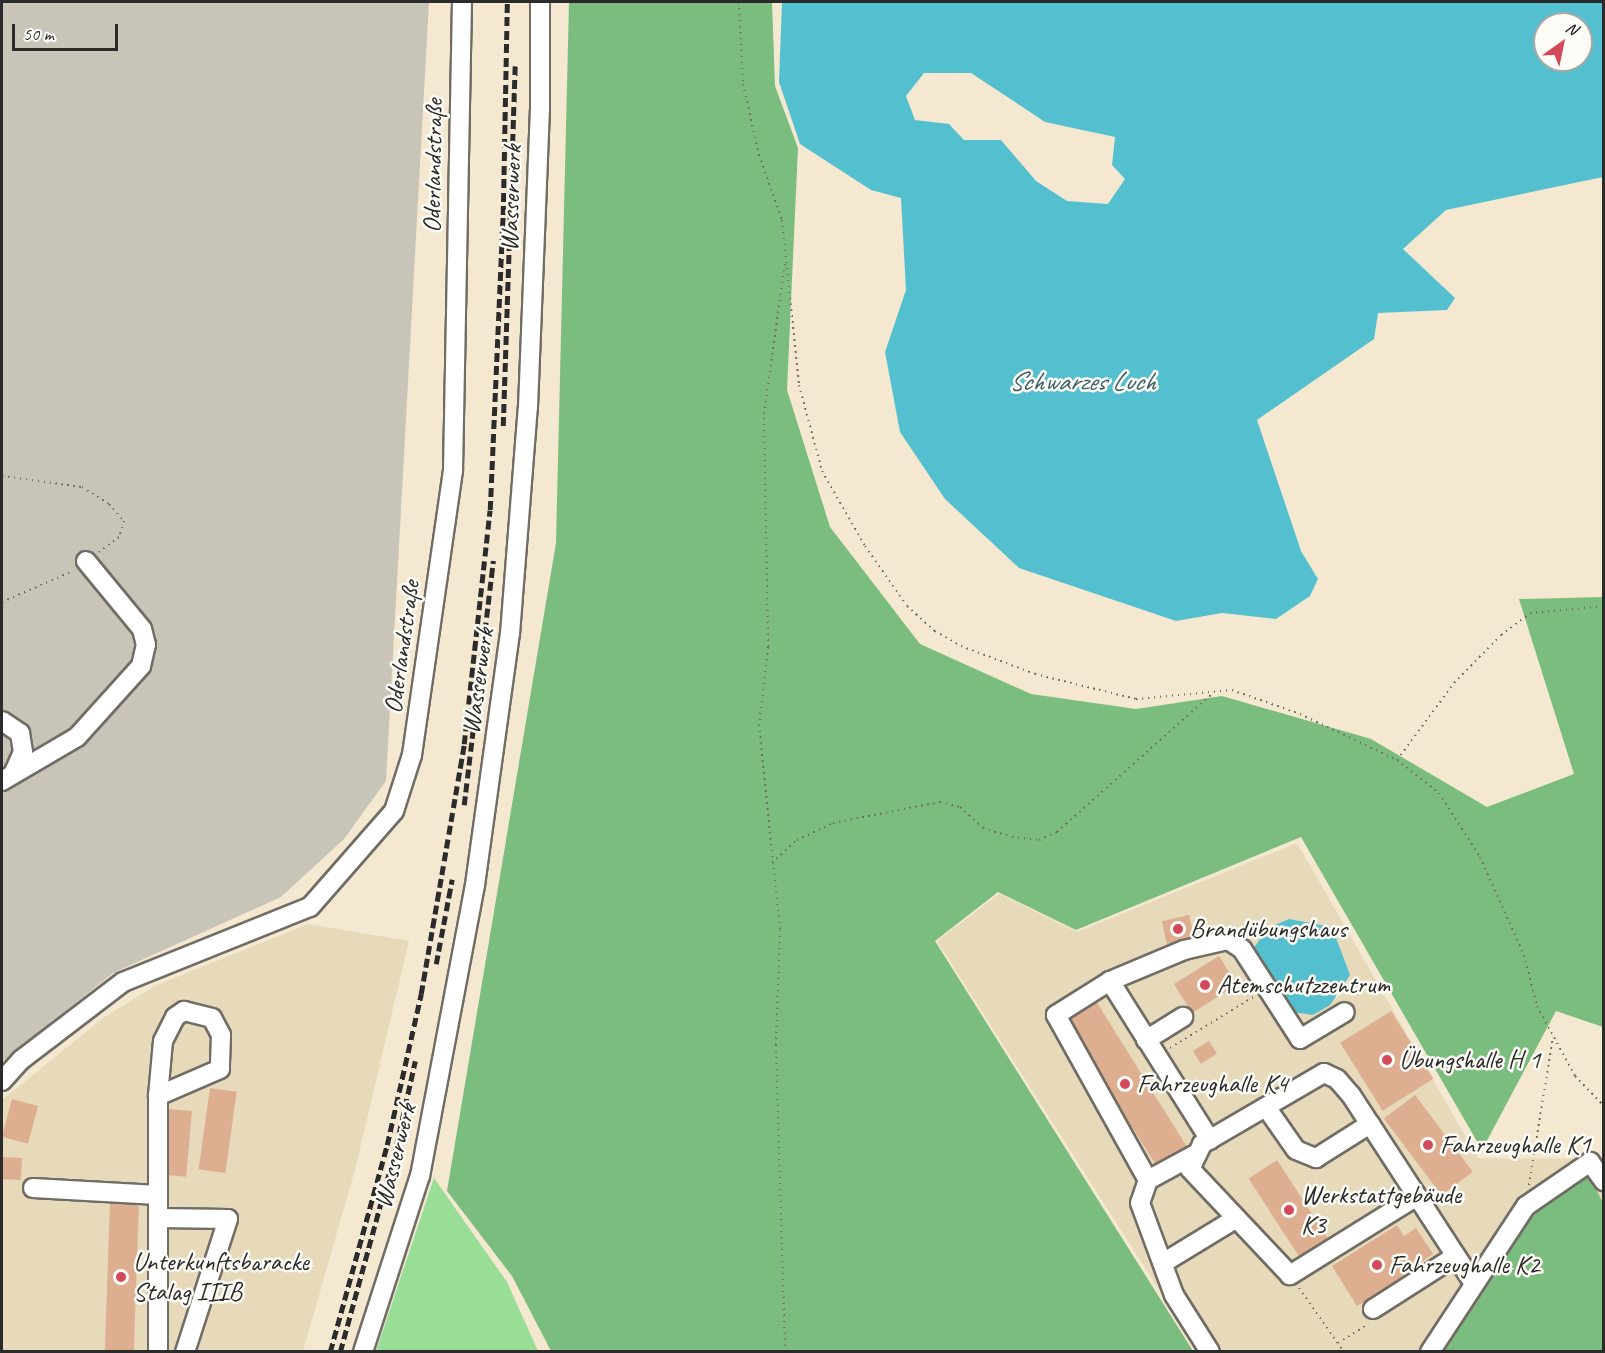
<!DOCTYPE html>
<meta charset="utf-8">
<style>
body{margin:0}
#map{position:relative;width:1605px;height:1353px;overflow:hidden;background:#f4e8d0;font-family:Caveat,sans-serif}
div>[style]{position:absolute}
.built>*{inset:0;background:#e6daba}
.industrial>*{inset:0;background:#c8c4b8}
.green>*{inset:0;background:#99de96}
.forest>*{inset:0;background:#7abd7f}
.water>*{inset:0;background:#54c0cf}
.building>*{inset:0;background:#deae91;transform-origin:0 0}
.path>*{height:2px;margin-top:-1px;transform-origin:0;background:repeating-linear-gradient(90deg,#716d65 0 1.5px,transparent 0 6px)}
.roads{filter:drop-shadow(2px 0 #716d65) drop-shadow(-2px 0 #716d65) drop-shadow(0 2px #716d65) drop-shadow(0 -2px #716d65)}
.minor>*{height:18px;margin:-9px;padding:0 9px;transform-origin:9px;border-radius:9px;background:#fff}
.rail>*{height:4.5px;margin-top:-2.25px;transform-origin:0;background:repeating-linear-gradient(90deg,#2b2b2b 0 9px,transparent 0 13.5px)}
.dots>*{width:16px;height:16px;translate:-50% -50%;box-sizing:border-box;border:3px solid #fdfcf7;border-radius:50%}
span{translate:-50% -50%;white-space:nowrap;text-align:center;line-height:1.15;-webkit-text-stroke:5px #fdfcf7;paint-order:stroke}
.street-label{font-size:26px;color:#2b2b2b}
.poi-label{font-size:26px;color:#2b2b2b}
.left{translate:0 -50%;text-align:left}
.water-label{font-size:27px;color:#395f64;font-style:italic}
.frame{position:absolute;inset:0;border:3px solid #2b2b2b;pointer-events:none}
.north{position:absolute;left:1533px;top:12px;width:60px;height:60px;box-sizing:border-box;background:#fdfcf7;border:2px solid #a9a8a5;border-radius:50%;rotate:33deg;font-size:16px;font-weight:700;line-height:24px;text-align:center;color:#2b2b2b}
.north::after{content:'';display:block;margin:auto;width:21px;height:27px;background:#d1495b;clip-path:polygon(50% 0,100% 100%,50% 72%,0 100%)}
.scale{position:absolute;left:12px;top:24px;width:106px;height:27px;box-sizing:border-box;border:3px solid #2b2b2b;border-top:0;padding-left:8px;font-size:18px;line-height:21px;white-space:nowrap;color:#2b2b2b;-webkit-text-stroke:4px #fdfcf7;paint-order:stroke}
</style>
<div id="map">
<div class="built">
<i style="clip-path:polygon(1297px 843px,1478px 1158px,1603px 1159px,1603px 1351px,1198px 1351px,937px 941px,999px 894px,1077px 932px)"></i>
<i style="clip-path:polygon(308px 924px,409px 941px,355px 1170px,303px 1351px,2px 1352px,2px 1100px,103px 1018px,155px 986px)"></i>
</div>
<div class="industrial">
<i style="clip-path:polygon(2px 2px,429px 2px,386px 781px,344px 839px,281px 897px,113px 973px,2px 1062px)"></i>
</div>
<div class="green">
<i style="clip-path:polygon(434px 1178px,507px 1282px,538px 1351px,376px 1351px)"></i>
</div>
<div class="forest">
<i style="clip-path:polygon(569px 2px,772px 2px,775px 86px,798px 148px,787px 390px,830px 527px,920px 644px,1031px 694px,1136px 709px,1222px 696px,1371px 739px,1487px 807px,1574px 774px,1519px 599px,1603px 597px,1603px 1027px,1556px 1011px,1482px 1150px,1301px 837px,1076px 930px,998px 892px,935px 941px,1193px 1351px,551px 1351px,512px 1276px,447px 1191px,556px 543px)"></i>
<i style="clip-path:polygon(1589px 1175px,1603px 1203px,1603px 1351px,1443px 1352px,1529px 1215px)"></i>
</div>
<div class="water">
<i style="clip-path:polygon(evenodd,782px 2px,1603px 2px,1603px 177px,1446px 210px,1403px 249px,1455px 298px,1447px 310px,1378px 313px,1374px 339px,1257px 420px,1301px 551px,1318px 579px,1310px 596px,1276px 619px,1222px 613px,1176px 621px,1019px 568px,945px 499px,900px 432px,885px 352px,906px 290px,901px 198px,871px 190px,800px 144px,779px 82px,782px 2px,1545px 24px,1581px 24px,1581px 60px,1545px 60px,1545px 24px,782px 2px,924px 73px,971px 73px,1045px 122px,1115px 137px,1112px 165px,1125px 179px,1108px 204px,1067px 201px,1036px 181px,1001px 140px,964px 140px,949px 124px,915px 120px,906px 96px,924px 73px)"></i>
<i style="clip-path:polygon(1289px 919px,1332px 927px,1350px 975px,1330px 1005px,1313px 1015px,1293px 1012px,1253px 949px,1268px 928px)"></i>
</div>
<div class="building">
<i style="left:1189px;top:915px;width:23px;height:28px;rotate:77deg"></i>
<i style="left:1219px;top:956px;width:34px;height:53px;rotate:58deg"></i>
<i style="left:1094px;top:998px;width:180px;height:36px;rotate:58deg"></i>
<i style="left:1391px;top:1011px;width:80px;height:60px;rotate:58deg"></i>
<i style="left:1209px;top:1041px;width:15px;height:19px;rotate:58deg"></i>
<i style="left:210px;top:1088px;width:27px;height:82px;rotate:8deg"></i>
<i style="left:1415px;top:1095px;width:96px;height:39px;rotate:53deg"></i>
<i style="left:12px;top:1099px;width:27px;height:39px;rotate:15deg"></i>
<i style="left:169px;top:1109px;width:23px;height:66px;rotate:5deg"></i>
<i style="left:2px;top:1157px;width:20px;height:22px;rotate:3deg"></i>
<i style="left:1277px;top:1160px;width:98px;height:34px;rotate:57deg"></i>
<i style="left:110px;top:1202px;width:29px;height:150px;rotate:2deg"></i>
<i style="clip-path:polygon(1397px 1225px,1404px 1236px,1416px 1228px,1433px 1254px,1421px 1262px,1423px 1265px,1357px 1306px,1332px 1266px)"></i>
</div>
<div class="path">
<i style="left:739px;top:2px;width:82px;rotate:87.2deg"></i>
<i style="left:743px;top:84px;width:73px;rotate:77.3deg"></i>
<i style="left:759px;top:155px;width:69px;rotate:70.5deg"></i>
<i style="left:782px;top:220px;width:166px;rotate:84.1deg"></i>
<i style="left:799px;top:385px;width:89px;rotate:75deg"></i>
<i style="left:822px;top:471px;width:86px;rotate:60.2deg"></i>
<i style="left:865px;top:546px;width:73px;rotate:55deg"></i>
<i style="left:907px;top:606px;width:38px;rotate:42deg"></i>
<i style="left:935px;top:631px;width:30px;rotate:30deg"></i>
<i style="left:961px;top:646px;width:79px;rotate:20.7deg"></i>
<i style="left:1035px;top:674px;width:104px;rotate:13.9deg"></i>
<i style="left:1136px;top:699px;width:96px;rotate:-5.4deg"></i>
<i style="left:1232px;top:690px;width:72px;rotate:19.4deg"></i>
<i style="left:1300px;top:714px;width:107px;rotate:25.4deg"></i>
<i style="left:1397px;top:760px;width:53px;rotate:38.2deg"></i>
<i style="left:1439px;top:793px;width:76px;rotate:57.4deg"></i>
<i style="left:1480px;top:857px;width:107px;rotate:65.8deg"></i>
<i style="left:1524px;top:955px;width:53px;rotate:75.7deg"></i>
<i style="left:1537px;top:1006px;width:80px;rotate:61.5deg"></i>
<i style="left:1575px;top:1076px;width:42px;rotate:46deg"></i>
<i style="left:2px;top:476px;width:81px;rotate:7.8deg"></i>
<i style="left:82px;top:487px;width:32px;rotate:32deg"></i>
<i style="left:109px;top:504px;width:23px;rotate:49deg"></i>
<i style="left:124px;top:521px;width:17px;rotate:107deg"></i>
<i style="left:119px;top:537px;width:25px;rotate:143deg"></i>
<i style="left:2px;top:602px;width:77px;rotate:-23.6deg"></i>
<i style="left:1397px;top:760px;width:96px;rotate:-53.5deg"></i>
<i style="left:1454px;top:683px;width:67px;rotate:-45.6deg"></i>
<i style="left:1501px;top:635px;width:36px;rotate:-37deg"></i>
<i style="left:1530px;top:613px;width:74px;rotate:-5.4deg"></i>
<i style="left:772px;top:863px;width:34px;rotate:-43deg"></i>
<i style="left:797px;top:840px;width:40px;rotate:-25deg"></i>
<i style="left:833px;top:823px;width:109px;rotate:-11.1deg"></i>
<i style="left:940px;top:802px;width:21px;rotate:14deg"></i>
<i style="left:960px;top:807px;width:31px;rotate:42deg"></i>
<i style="left:983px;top:828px;width:30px;rotate:17deg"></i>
<i style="left:1012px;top:837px;width:27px;rotate:6deg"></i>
<i style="left:1039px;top:840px;width:20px;rotate:-24deg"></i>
<i style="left:1057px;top:832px;width:210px;rotate:-41.7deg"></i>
<i style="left:1170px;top:1048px;width:100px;rotate:-31.5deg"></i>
<i style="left:1529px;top:1185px;width:150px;rotate:-80.8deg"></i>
<i style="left:1299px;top:1288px;width:78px;rotate:54.9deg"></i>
<i style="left:1338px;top:1343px;width:36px;rotate:-32deg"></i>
<i style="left:785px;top:1352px;width:307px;rotate:-91.7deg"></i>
<i style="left:776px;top:1045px;width:116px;rotate:-88deg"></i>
<i style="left:780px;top:929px;width:204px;rotate:-95.9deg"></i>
<i style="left:759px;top:726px;width:80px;rotate:-83.5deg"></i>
<i style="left:768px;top:647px;width:233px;rotate:-91deg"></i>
<i style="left:764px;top:414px;width:152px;rotate:-82.1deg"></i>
</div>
<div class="roads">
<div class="minor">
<i style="left:2px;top:721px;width:22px;rotate:34deg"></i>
<i style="left:20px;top:733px;width:19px;rotate:81deg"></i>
<i style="left:23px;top:752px;width:24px;rotate:114deg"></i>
<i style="left:2px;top:781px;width:87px;rotate:-30.4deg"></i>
<i style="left:77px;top:737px;width:96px;rotate:-48deg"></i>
<i style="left:141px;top:666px;width:22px;rotate:-77deg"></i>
<i style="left:146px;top:645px;width:16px;rotate:-104deg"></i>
<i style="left:142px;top:629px;width:88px;rotate:-129.5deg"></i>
<i style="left:1110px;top:981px;width:64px;rotate:147.8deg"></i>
<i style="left:1056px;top:1015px;width:189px;rotate:60.9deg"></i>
<i style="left:1148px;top:1180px;width:52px;rotate:-28.5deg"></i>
<i style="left:1146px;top:1040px;width:44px;rotate:-31.9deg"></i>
<i style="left:2px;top:1081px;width:28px;rotate:-48deg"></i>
<i style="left:21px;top:1060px;width:128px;rotate:-37.4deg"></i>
<i style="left:123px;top:982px;width:201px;rotate:-21.9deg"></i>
<i style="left:310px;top:907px;width:128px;rotate:-48.8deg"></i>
<i style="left:394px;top:811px;width:59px;rotate:-72.2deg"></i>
<i style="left:412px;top:755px;width:288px;rotate:-81.8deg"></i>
<i style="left:453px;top:470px;width:468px;rotate:-88.9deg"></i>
<i style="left:1266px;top:1107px;width:52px;rotate:55.1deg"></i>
<i style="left:1296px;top:1150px;width:22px;rotate:22deg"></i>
<i style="left:1316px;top:1158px;width:64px;rotate:-32.2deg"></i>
<i style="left:1210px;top:1140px;width:188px;rotate:-122.2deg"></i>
<i style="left:1110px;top:981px;width:80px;rotate:-22.7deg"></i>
<i style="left:1184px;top:950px;width:45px;rotate:-12.8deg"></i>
<i style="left:1228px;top:940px;width:17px;rotate:33deg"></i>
<i style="left:1242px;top:949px;width:107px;rotate:57.2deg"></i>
<i style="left:1300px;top:1039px;width:52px;rotate:-31deg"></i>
<i style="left:1148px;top:1180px;width:24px;rotate:109deg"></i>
<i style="left:1140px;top:1203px;width:98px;rotate:69.7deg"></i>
<i style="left:1174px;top:1295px;width:67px;rotate:57.7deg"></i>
<i style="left:33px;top:1188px;width:125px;rotate:3.2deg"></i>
<i style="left:1417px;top:1196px;width:150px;rotate:148.1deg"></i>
<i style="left:1290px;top:1275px;width:146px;rotate:-133.3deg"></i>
<i style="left:1190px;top:1169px;width:28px;rotate:-64deg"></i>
<i style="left:1202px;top:1144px;width:141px;rotate:-30.2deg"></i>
<i style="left:1324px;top:1073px;width:14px;rotate:25deg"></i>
<i style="left:1337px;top:1079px;width:21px;rotate:49deg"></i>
<i style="left:1351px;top:1095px;width:35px;rotate:57deg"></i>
<i style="left:1370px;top:1124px;width:86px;rotate:56.9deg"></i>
<i style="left:1417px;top:1196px;width:72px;rotate:57deg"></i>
<i style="left:1456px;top:1256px;width:33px;rotate:57deg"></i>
<i style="left:158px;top:1218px;width:70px;rotate:0.8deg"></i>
<i style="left:228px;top:1219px;width:140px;rotate:107.9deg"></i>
<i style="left:1163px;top:1263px;width:84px;rotate:-31.4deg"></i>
<i style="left:1373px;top:1309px;width:98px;rotate:-32.6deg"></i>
<i style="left:158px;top:1352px;width:256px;rotate:-90deg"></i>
<i style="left:158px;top:1096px;width:55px;rotate:-84.8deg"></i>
<i style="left:163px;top:1041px;width:27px;rotate:-63deg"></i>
<i style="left:175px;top:1017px;width:11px;rotate:-34deg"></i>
<i style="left:184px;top:1011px;width:29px;rotate:14deg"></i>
<i style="left:212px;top:1018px;width:19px;rotate:62deg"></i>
<i style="left:221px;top:1035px;width:34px;rotate:92deg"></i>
<i style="left:220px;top:1069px;width:68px;rotate:156.5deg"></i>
<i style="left:363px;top:1352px;width:185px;rotate:-72.1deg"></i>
<i style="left:420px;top:1176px;width:296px;rotate:-79.3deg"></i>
<i style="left:475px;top:885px;width:253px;rotate:-82.1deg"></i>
<i style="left:510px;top:634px;width:228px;rotate:-85.5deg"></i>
<i style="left:528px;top:407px;width:300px;rotate:-87.7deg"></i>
<i style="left:540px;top:107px;width:105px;rotate:-90deg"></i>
<i style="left:1430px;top:1352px;width:175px;rotate:-56.7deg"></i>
<i style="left:1526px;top:1206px;width:78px;rotate:-34.5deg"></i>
<i style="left:1590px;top:1162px;width:24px;rotate:54deg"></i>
</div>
</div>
<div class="rail">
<i style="left:503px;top:426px;width:360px;rotate:-88.1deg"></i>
<i style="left:464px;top:805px;width:246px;rotate:-83.2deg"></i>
<i style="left:436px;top:964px;width:86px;rotate:-79.3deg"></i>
<i style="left:330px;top:1352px;width:215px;rotate:-74.6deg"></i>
<i style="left:387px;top:1145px;width:155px;rotate:-77.3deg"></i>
<i style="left:421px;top:994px;width:254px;rotate:-80.2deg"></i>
<i style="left:464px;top:744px;width:235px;rotate:-83.7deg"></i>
<i style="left:490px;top:510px;width:295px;rotate:-87.5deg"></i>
<i style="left:503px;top:215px;width:213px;rotate:-88.9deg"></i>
<i style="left:340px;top:1352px;width:213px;rotate:-74.7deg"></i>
<i style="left:396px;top:1147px;width:88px;rotate:-77.5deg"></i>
</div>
<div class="dots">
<i style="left:1178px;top:929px;background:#d1495b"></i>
<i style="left:1205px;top:985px;background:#d1495b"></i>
<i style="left:1387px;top:1060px;background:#d1495b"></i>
<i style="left:1125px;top:1084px;background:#d1495b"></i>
<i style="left:1428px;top:1145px;background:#d1495b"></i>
<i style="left:1289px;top:1210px;background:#d1495b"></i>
<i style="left:1377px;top:1265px;background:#d1495b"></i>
<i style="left:121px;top:1277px;background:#d1495b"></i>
</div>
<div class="street-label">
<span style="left:433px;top:166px;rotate:-89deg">Oderlandstraße</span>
<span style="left:511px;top:198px;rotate:-88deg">Wasserwerk</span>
<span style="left:402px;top:647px;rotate:-82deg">Oderlandstraße</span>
<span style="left:478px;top:681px;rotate:-82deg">Wasserwerk</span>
<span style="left:395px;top:1156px;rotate:-76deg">Wasserwerk</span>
</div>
<div class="poi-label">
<span class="left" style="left:1190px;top:929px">Brandübungshaus</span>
<span class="left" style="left:1217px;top:985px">Atemschutzzentrum</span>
<span class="left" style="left:1399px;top:1060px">Übungshalle H 1</span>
<span class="left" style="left:1137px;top:1084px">Fahrzeughalle K4</span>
<span class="left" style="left:1440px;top:1145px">Fahrzeughalle K1</span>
<span class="left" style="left:1301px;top:1210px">Werkstattgebäude<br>K3</span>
<span class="left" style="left:133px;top:1277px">Unterkunftsbaracke<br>Stalag IIIB</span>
<span class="left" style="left:1389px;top:1265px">Fahrzeughalle K2</span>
</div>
<div class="water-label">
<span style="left:1082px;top:382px">Schwarzes Luch</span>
</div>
<div class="frame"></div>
<div class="north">N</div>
<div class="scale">50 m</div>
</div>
